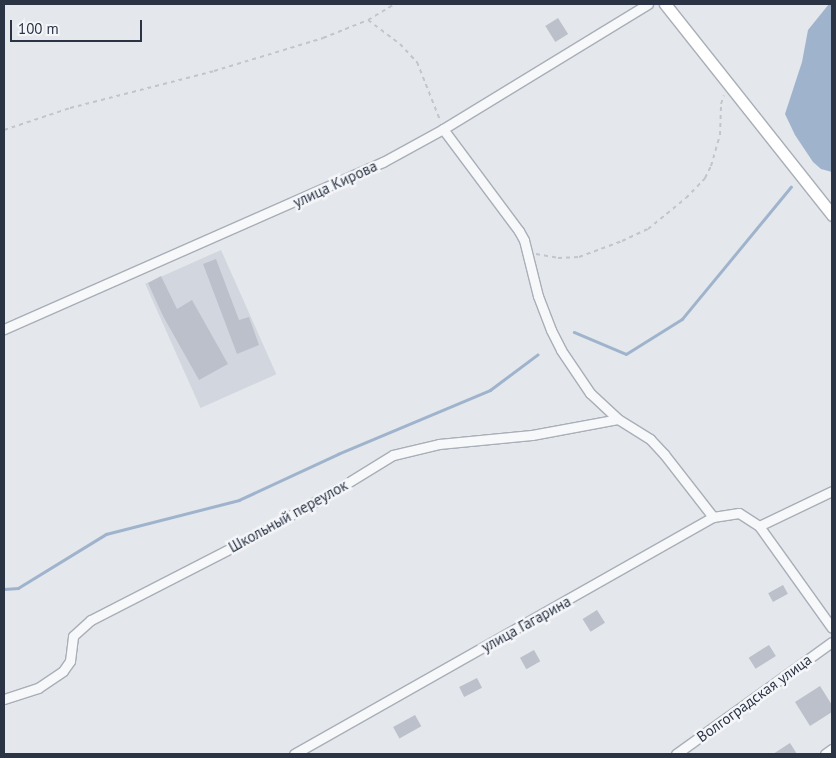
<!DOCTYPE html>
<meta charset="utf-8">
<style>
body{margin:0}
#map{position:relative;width:836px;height:758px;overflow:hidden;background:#e4e7ec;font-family:"PT Sans",sans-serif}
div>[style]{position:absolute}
.built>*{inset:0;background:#d2d6de;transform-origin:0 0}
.water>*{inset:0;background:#9fb4cc}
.stream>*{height:2.5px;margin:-1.25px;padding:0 1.25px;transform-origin:1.25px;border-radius:1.25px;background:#9fb4cc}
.building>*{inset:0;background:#bbc0ca;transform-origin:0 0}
.path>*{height:2px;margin-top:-1px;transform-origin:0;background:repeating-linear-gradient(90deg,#c2c5cb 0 4px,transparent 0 8px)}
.roads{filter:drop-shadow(1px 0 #a9aeb7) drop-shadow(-1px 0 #a9aeb7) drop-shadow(0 1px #a9aeb7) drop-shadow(0 -1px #a9aeb7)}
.minor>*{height:9px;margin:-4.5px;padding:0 4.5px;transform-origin:4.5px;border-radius:4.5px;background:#f7f8fa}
.major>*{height:11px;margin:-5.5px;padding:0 5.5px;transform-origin:5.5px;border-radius:5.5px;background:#fff}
span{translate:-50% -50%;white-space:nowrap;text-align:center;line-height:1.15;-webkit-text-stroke:5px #f4f6f9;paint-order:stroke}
.street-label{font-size:15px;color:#2b3445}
.frame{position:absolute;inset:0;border:5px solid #2b3445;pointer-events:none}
.scale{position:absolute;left:10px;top:20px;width:132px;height:22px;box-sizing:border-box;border:2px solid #2b3445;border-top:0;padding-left:6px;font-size:15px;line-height:18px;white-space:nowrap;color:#2b3445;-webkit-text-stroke:4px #f4f6f9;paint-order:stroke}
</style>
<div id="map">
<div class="built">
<i style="left:221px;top:250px;width:136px;height:83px;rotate:66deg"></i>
</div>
<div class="water">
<i style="clip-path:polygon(829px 4px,832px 4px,832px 172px,821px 169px,813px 162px,795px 135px,785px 114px,802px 62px,808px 30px)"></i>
</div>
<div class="stream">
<i style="left:574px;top:332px;width:56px;rotate:22.9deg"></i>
<i style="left:626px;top:354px;width:66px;rotate:-32deg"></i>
<i style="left:682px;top:319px;width:171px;rotate:-50.5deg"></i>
<i style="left:4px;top:589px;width:14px;rotate:-4deg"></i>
<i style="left:18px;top:588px;width:103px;rotate:-31.5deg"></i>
<i style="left:106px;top:534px;width:137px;rotate:-14.3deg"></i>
<i style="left:239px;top:500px;width:109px;rotate:-24.9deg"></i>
<i style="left:338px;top:454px;width:165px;rotate:-22.8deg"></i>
<i style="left:490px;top:390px;width:59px;rotate:-36.7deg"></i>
</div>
<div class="building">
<i style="left:558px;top:18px;width:19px;height:15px;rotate:58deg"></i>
<i style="clip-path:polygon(216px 259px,239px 320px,249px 317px,259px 345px,237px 354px,203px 264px)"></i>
<i style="clip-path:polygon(161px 276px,177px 309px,192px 300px,228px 364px,199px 380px,163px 316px,148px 283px)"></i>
<i style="left:783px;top:585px;width:10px;height:17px;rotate:61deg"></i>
<i style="left:597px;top:610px;width:15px;height:17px;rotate:58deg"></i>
<i style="left:769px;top:645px;width:13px;height:24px;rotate:58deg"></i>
<i style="left:534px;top:650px;width:13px;height:16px;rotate:61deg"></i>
<i style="left:477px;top:678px;width:11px;height:20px;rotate:63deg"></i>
<i style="clip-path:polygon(820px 686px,832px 705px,832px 712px,810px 726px,795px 702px)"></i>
<i style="left:415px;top:715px;width:13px;height:25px;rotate:61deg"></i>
<i style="clip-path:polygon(790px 743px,797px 754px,773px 754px)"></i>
</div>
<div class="path">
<i style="left:368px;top:20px;width:40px;rotate:37deg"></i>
<i style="left:400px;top:44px;width:25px;rotate:47deg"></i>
<i style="left:417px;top:62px;width:62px;rotate:68.4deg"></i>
<i style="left:4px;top:130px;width:70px;rotate:-18.4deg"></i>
<i style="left:70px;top:108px;width:149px;rotate:-14.4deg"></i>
<i style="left:214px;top:71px;width:114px;rotate:-16.8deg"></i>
<i style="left:323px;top:38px;width:48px;rotate:-21.8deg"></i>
<i style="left:368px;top:20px;width:31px;rotate:-31deg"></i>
<i style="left:536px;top:254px;width:22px;rotate:10deg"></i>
<i style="left:558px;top:258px;width:21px;rotate:-3deg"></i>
<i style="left:579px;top:257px;width:46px;rotate:-20.4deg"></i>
<i style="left:622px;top:241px;width:29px;rotate:-25deg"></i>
<i style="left:648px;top:229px;width:49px;rotate:-39.2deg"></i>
<i style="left:686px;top:198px;width:28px;rotate:-46deg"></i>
<i style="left:705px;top:178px;width:13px;rotate:-63deg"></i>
<i style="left:711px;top:166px;width:32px;rotate:-74deg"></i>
<i style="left:720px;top:135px;width:31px;rotate:-88deg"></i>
<i style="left:721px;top:104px;width:9px;rotate:-72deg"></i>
</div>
<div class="roads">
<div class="minor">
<i style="left:443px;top:129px;width:127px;rotate:53.3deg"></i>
<i style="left:519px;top:231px;width:10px;rotate:61deg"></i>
<i style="left:524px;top:240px;width:58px;rotate:76deg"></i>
<i style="left:538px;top:296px;width:36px;rotate:69deg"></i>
<i style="left:551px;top:330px;width:22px;rotate:63deg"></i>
<i style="left:561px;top:350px;width:52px;rotate:56deg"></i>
<i style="left:590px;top:393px;width:38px;rotate:43deg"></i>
<i style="left:618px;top:419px;width:38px;rotate:32deg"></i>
<i style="left:650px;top:439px;width:21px;rotate:47deg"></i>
<i style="left:664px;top:454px;width:80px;rotate:52.1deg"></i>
<i style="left:4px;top:329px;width:414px;rotate:-23.8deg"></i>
<i style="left:383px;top:162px;width:68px;rotate:-28.8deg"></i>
<i style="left:443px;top:129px;width:240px;rotate:-31.4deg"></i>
<i style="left:759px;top:526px;width:81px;rotate:-25.6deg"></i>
<i style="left:4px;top:699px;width:36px;rotate:-18deg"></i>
<i style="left:38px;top:688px;width:30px;rotate:-34deg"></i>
<i style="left:63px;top:671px;width:12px;rotate:-55deg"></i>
<i style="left:70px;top:661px;width:25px;rotate:-83deg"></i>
<i style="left:73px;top:636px;width:24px;rotate:-42deg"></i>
<i style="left:91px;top:620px;width:169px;rotate:-27.2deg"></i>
<i style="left:241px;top:543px;width:109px;rotate:-29.2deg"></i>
<i style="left:336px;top:490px;width:67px;rotate:-31.6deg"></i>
<i style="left:393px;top:455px;width:47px;rotate:-13.4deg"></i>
<i style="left:439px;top:444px;width:93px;rotate:-5.5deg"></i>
<i style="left:532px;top:435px;width:87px;rotate:-10.5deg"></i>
<i style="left:294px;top:754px;width:481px;rotate:-29.5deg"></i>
<i style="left:713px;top:517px;width:26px;rotate:-9deg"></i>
<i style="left:739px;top:513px;width:24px;rotate:33deg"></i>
<i style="left:759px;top:526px;width:125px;rotate:54.4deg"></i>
<i style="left:676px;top:754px;width:192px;rotate:-35.7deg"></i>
<i style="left:825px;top:754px;width:9px;rotate:-36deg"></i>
</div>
<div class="major">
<i style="left:665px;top:4px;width:269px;rotate:51.6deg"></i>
</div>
</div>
<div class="street-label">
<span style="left:335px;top:184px;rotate:-25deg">улица Кирова</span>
<span style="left:288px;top:516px;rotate:-29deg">Школьный переулок</span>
<span style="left:526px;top:624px;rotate:-29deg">улица Гагарина</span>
<span style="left:754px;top:698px;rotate:-36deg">Волгоградская улица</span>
</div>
<div class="frame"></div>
<div class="scale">100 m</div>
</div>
